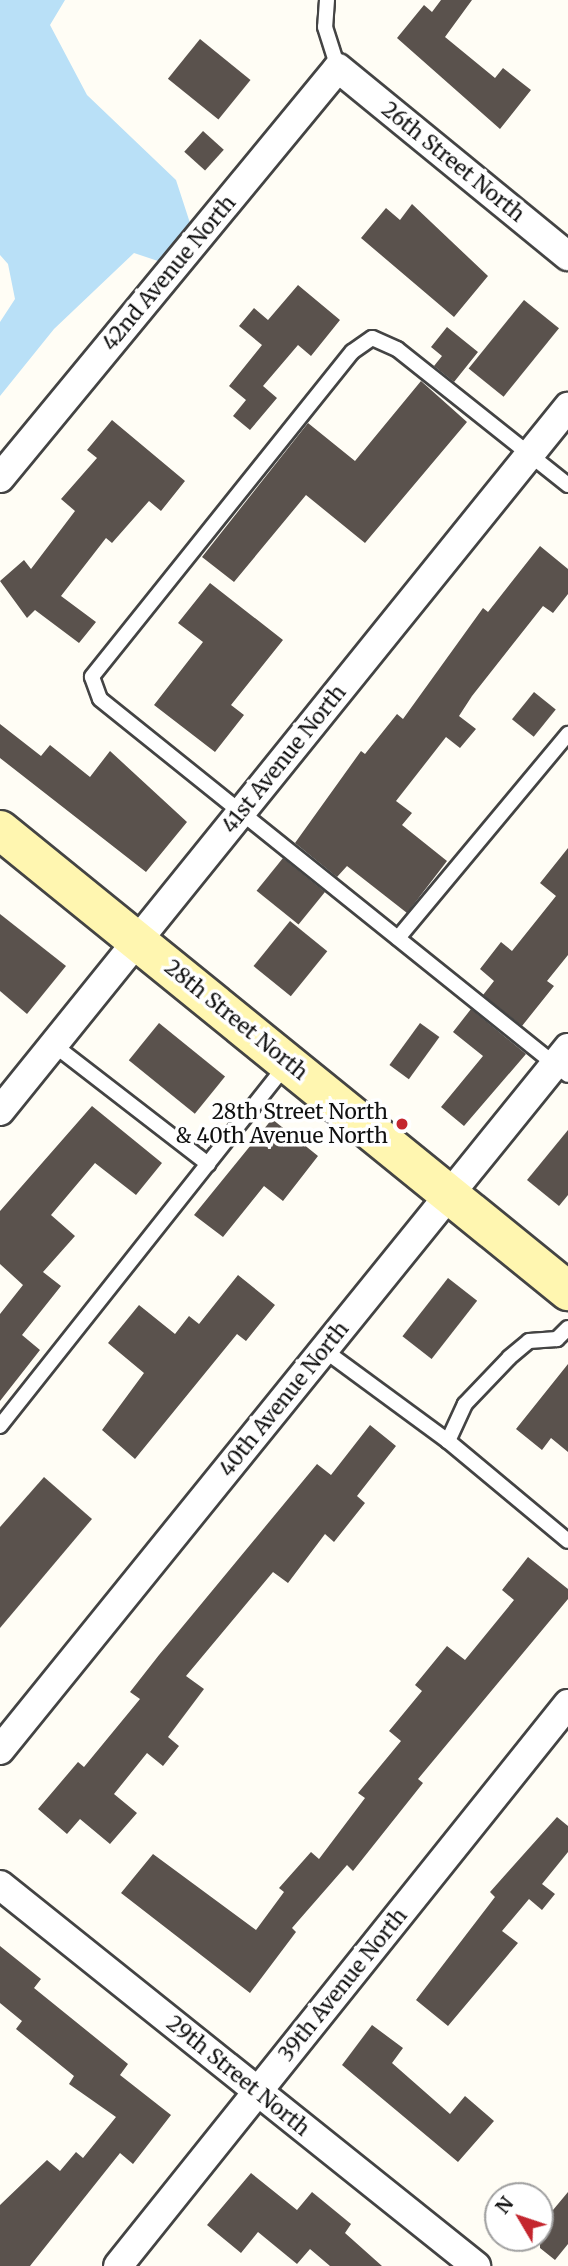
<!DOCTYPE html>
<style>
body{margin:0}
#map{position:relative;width:568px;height:2266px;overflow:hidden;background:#fffdf5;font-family:Merriweather,serif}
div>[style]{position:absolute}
.water>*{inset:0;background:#b9e0f7}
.building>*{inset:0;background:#5a524d;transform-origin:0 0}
.roads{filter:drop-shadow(2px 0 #444) drop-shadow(-2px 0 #444) drop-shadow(0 2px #444) drop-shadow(0 -2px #444)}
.lane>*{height:14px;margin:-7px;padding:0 7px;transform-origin:7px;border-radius:7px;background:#fff}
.street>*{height:28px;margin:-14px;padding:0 14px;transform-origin:14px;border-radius:14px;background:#fff}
.secondary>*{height:38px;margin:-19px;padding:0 19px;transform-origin:19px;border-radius:19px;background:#fff6b0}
.dots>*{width:19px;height:19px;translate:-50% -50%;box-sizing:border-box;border:4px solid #fff;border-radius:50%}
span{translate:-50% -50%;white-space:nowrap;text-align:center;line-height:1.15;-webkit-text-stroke:7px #fff;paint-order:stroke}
.street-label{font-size:21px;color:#111}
.poi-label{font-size:21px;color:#111}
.right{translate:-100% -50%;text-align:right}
.north{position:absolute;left:484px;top:2182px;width:70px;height:70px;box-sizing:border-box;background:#fff;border:2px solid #a0a0a0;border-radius:50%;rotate:309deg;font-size:19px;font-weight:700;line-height:28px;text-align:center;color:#111}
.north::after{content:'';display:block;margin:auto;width:24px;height:32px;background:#c4262e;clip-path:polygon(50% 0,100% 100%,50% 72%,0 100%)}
</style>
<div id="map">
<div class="water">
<i style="clip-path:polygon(0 0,65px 0,50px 25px,87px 95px,176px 180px,190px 223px,158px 261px,134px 253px,54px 329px,0 396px,0 322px,15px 299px,8px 264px,0 255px)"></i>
</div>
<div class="building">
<i style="clip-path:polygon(441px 0,472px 0,445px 37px,495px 78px,503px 68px,531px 90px,500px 129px,397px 38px,424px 5px,432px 12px)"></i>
<i style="left:200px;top:39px;width:65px;height:51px;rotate:39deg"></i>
<i style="left:203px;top:131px;width:28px;height:28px;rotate:42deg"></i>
<i style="clip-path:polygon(412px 204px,488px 276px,454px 317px,361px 238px,386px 208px,400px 220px)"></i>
<i style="clip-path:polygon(298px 285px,340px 320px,311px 356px,298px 345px,263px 386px,277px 398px,250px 430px,233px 416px,246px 400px,229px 386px,262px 345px,239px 326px,254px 308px,268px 320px)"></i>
<i style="left:524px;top:300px;width:45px;height:88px;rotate:39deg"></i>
<i style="clip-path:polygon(447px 327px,478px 352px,454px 382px,434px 366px,442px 356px,431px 347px)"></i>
<i style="clip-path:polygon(421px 381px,467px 422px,365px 543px,306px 495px,234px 582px,202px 557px,308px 423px,355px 461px)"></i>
<i style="clip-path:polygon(112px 420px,185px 481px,161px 511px,149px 501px,112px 543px,106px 538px,61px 596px,96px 622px,79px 643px,35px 610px,27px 618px,0 581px,24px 560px,31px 569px,75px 511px,61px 499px,97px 458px,87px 450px)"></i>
<i style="clip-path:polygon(540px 546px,568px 569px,568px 594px,553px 613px,543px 606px,472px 696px,459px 716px,476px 729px,460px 748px,446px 737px,396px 801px,412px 813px,402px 825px,447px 861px,407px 913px,347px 866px,337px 877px,295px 843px,361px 751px,365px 754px,397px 714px,403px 719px,483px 608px,488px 612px)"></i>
<i style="clip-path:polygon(210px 583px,283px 640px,231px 705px,244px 715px,215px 752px,154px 705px,203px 642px,178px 623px)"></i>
<i style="left:534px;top:692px;width:28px;height:35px;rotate:39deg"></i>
<i style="clip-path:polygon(0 724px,41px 756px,50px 745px,90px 777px,110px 751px,187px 822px,146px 872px,0 758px)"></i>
<i style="clip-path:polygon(568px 848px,568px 955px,547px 981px,554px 986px,522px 1026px,483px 995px,494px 981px,480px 969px,501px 942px,512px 951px,556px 896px,540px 883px)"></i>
<i style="left:283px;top:858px;width:54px;height:42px;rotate:39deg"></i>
<i style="clip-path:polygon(0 914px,66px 966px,27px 1014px,0 991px)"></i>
<i style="left:290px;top:921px;width:48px;height:58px;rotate:39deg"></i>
<i style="clip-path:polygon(471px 1009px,526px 1054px,464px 1126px,441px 1107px,483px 1056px,453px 1032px)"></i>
<i style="left:159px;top:1023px;width:85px;height:48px;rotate:39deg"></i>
<i style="left:420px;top:1023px;width:24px;height:52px;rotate:36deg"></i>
<i style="clip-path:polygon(92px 1106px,162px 1163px,136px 1195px,95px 1163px,51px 1215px,75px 1236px,43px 1272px,61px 1286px,22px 1335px,40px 1350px,0 1401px,0 1314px,23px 1285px,0 1264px,0 1211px)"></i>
<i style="clip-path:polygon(272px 1119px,318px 1156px,283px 1201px,264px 1186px,223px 1237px,194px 1215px)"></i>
<i style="clip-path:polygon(568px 1130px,568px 1195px,559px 1206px,527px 1180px)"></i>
<i style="clip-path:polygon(238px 1275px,275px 1305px,246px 1341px,237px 1334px,135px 1459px,102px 1430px,144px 1373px,108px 1343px,139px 1305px,175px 1334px,189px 1316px,199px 1324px)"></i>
<i style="left:448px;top:1278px;width:37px;height:74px;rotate:38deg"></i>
<i style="clip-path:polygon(568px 1364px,568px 1452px,551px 1438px,542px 1450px,516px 1429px)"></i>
<i style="clip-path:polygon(370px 1425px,396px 1446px,357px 1496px,365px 1503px,334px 1542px,325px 1534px,288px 1583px,273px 1572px,186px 1676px,204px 1689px,168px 1737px,179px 1746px,163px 1766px,147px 1753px,114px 1794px,137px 1813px,110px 1844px,80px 1819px,67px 1834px,38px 1809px,78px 1762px,84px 1767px,140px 1699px,130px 1692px,159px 1655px,317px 1464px,331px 1475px)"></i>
<i style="clip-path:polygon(44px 1477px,92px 1519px,0 1628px,0 1527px)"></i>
<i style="clip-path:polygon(528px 1557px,568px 1589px,568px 1599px,418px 1779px,423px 1783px,353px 1871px,347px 1865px,292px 1928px,296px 1932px,250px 1993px,121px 1893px,153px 1854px,256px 1930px,284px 1892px,279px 1888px,311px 1852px,319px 1859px,365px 1798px,358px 1793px,401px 1741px,389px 1731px,422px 1691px,415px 1685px,447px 1646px,465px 1660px,514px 1600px,502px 1590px)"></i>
<i style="clip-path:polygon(557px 1817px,568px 1826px,568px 1852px,542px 1884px,555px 1894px,542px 1910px,529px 1899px,502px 1931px,518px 1943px,448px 2026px,416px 2000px,495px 1897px,490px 1892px)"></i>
<i style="clip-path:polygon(0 1946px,41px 1979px,34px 1988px,128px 2064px,120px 2075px,171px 2115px,133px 2164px,120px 2153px,30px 2266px,0 2266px,0 2205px,47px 2160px,60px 2171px,76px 2152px,83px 2158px,116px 2117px,69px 2084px,74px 2076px,16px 2029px,22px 2021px,0 2003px)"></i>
<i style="clip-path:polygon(372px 2025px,403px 2048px,392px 2063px,450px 2114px,465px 2096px,494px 2121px,458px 2162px,342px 2065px)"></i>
<i style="clip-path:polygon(251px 2173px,297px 2210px,312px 2192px,351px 2224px,345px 2233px,382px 2266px,330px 2266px,310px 2249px,297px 2264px,258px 2232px,241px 2253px,207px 2225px)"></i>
<i style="clip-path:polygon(568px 2192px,568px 2244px,555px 2260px,540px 2248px,540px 2199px,553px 2210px)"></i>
</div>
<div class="roads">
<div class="lane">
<i style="left:327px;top:0;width:27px;rotate:94deg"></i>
<i style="left:325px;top:27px;width:43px;rotate:72.4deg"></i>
<i style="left:568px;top:485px;width:218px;rotate:-141.5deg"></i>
<i style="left:397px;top:349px;width:27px;rotate:-156deg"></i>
<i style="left:372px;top:338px;width:24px;rotate:145deg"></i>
<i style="left:352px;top:352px;width:416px;rotate:128.7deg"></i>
<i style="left:92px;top:677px;width:23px;rotate:70deg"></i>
<i style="left:100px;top:699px;width:600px;rotate:38.78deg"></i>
<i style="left:398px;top:938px;width:266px;rotate:-50.2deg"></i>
<i style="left:54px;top:1045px;width:195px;rotate:37.7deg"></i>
<i style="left:568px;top:1328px;width:16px;rotate:135deg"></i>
<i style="left:557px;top:1339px;width:28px;rotate:176deg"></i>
<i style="left:529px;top:1341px;width:26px;rotate:140deg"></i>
<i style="left:509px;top:1358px;width:64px;rotate:133.7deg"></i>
<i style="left:465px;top:1404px;width:41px;rotate:114.7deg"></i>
<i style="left:448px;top:1441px;width:156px;rotate:39.8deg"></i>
<i style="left:324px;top:1350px;width:154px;rotate:36.3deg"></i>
<i style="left:0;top:1426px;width:461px;rotate:-51.6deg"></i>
</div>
<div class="street">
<i style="left:0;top:478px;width:531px;rotate:-50.5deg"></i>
<i style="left:338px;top:68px;width:297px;rotate:39.3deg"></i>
<i style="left:0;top:1111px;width:905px;rotate:-51.1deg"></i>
<i style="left:0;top:1750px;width:903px;rotate:-51.02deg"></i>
<i style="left:0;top:1885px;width:610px;rotate:38.67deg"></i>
<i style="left:118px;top:2266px;width:720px;rotate:-51.32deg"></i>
</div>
<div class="secondary">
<i style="left:0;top:830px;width:732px;rotate:39.06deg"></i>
</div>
</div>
<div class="dots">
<i style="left:402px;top:1124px;background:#c4262e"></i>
</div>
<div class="street-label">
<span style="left:453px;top:162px;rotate:39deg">26th Street North</span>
<span style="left:169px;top:273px;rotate:-50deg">42nd Avenue North</span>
<span style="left:284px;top:759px;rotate:-51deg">41st Avenue North</span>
<span style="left:236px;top:1020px;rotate:39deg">28th Street North</span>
<span style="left:284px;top:1399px;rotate:-51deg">40th Avenue North</span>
<span style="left:343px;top:1985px;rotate:-51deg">39th Avenue North</span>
<span style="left:238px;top:2076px;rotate:39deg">29th Street North</span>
</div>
<div class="poi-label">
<span class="right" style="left:388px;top:1124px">28th Street North<br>&amp; 40th Avenue North</span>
</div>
<div class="north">N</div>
</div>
